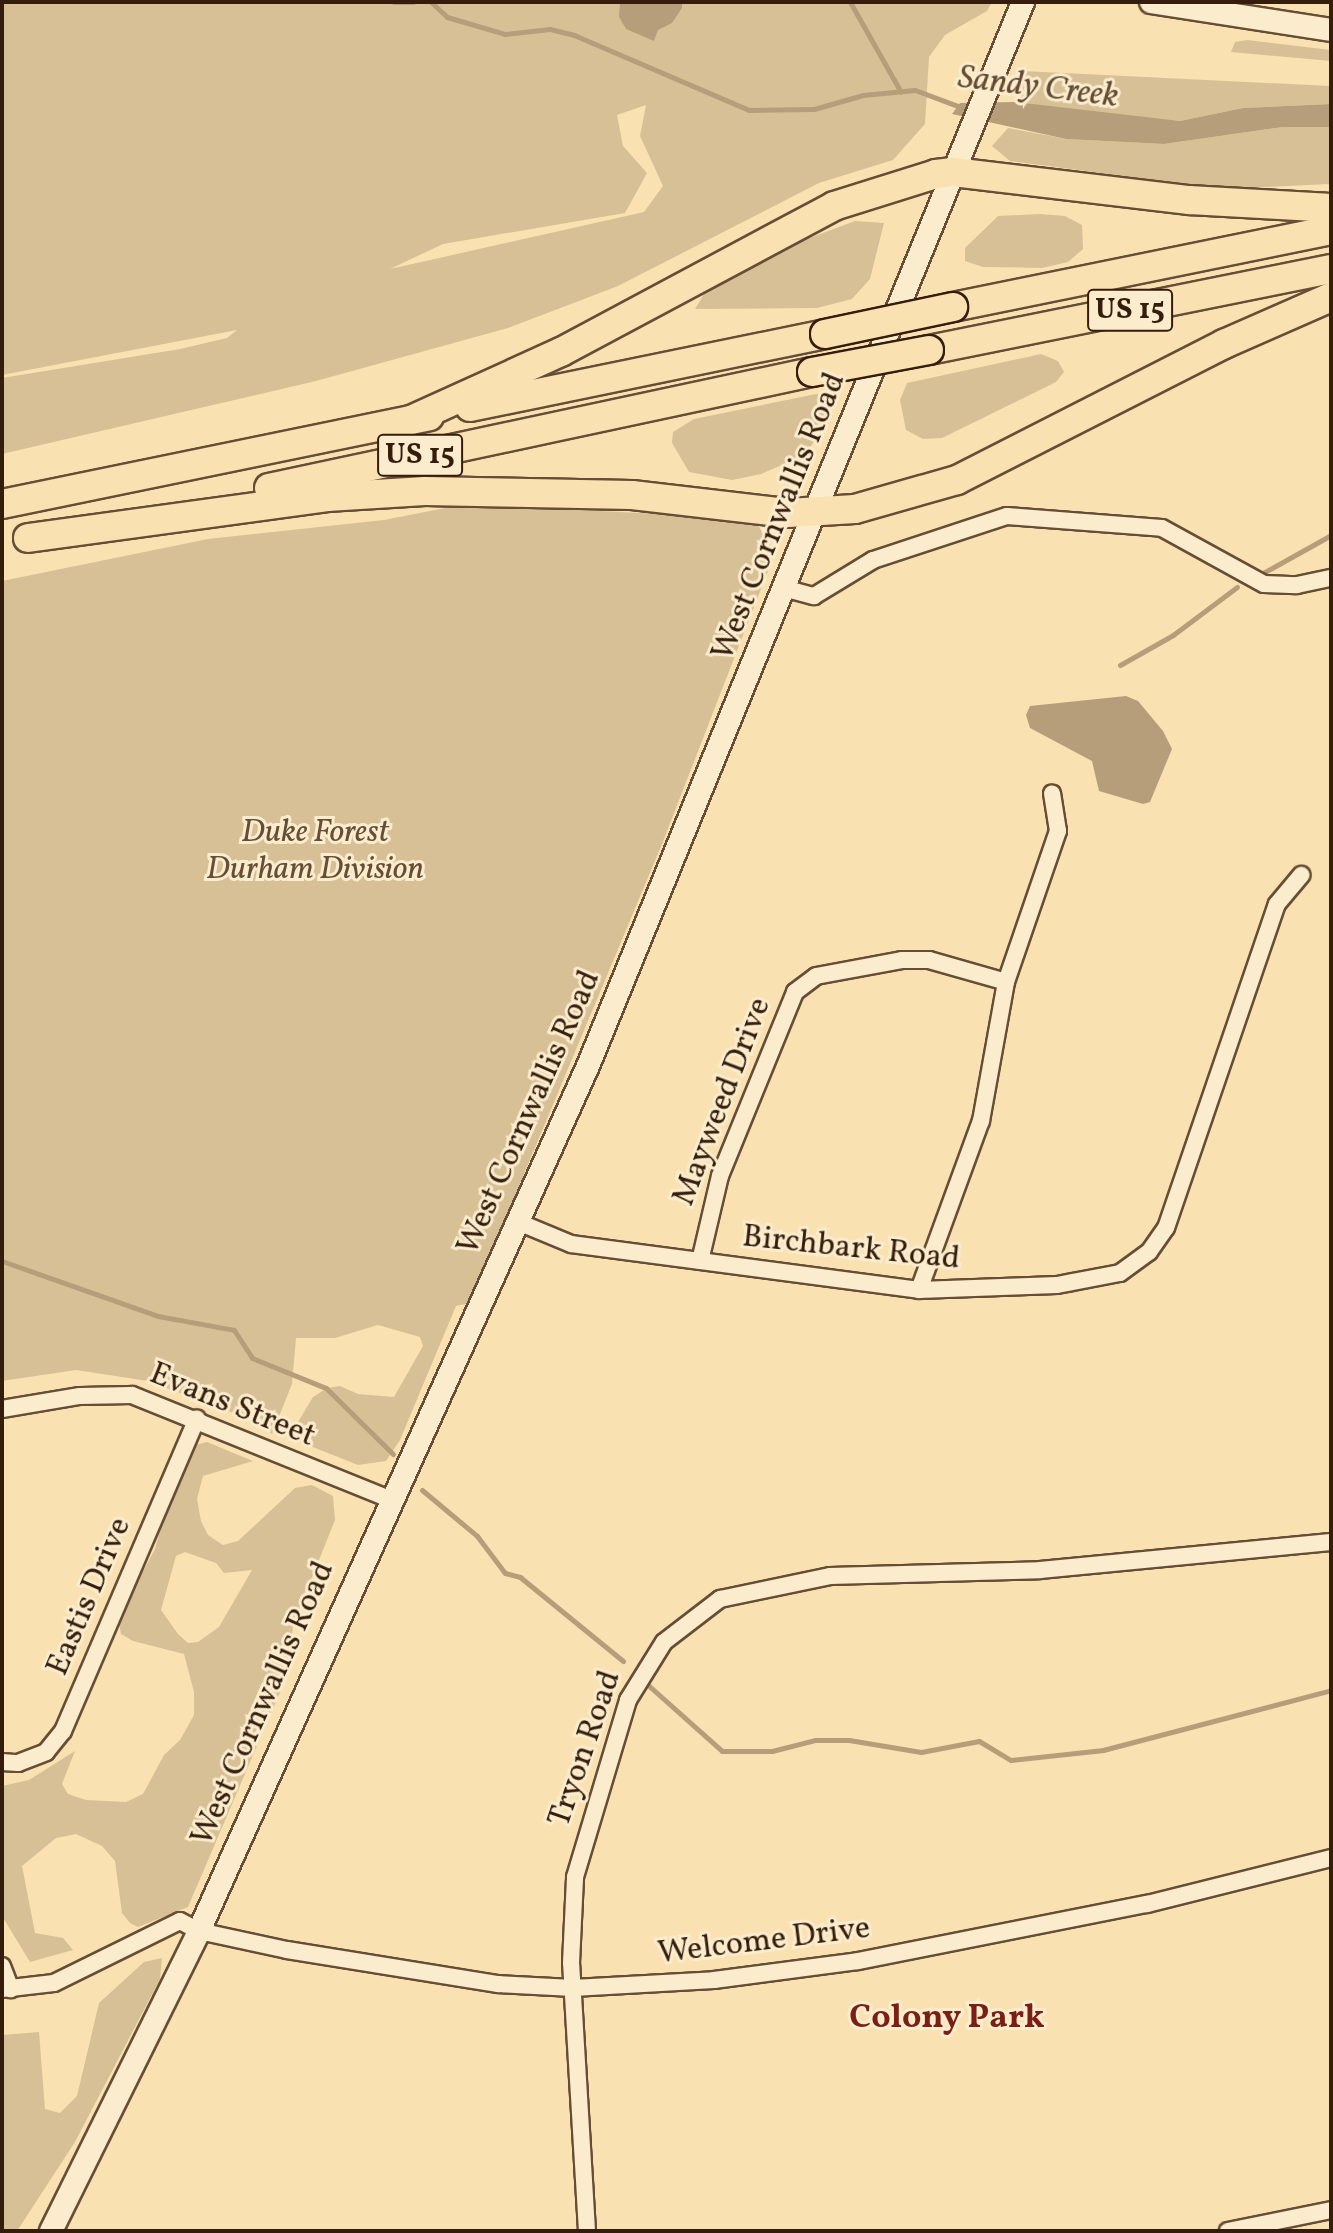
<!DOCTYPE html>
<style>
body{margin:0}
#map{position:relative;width:1333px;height:2233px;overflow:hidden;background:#f9e1b2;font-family:Vollkorn,serif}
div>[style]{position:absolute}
.green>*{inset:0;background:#d8c096}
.water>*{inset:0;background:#b69e7a}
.stream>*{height:5px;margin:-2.5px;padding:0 2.5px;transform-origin:2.5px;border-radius:2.5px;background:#b69e7a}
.roads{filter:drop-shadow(2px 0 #664e36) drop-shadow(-2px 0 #664e36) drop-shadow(0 2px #664e36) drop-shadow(0 -2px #664e36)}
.street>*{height:16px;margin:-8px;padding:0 8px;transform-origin:8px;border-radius:8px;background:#fbeccd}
.secondary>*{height:22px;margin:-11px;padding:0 11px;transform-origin:11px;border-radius:11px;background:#fbeccd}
.highway>*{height:28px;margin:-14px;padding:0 14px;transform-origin:14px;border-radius:14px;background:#f9e1b2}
.bridges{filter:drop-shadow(2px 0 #351d0d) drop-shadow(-2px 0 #351d0d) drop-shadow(0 2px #351d0d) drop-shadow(0 -2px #351d0d)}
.highway-bridge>*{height:28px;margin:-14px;padding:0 14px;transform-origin:14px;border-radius:14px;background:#f9e1b2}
span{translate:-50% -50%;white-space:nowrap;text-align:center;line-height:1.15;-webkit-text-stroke:6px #fbeccd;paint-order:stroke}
.shield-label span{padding:2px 6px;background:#fbeccd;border:2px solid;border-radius:6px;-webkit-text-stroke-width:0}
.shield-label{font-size:30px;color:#351d0d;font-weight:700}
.street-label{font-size:32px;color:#351d0d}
.park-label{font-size:32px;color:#664e36;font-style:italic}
.water-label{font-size:34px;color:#624a33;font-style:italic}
.neighbourhood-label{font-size:34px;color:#7a1f14;font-weight:700}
.frame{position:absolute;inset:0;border:4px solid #351d0d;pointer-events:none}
</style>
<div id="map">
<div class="green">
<i style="clip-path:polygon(evenodd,2px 2px,992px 2px,987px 11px,945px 35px,929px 57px,925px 124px,893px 160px,819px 183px,618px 286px,508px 328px,316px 381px,2px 454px,2px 378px,180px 349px,227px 338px,237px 330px,2px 375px,2px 2px,646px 105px,640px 136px,663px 186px,644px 212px,390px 269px,443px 244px,625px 213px,647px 173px,623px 146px,617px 115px,646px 105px)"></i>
<i style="clip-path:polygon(1247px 40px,1331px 50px,1331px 61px,1231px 52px,1235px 42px)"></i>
<i style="clip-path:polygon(1023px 71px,1331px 86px,1331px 104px,1243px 108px,1180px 121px,1136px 117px,1015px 102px)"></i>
<i style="clip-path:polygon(1283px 127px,1331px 127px,1331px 184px,1222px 189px,1010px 161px,992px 146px,1008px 128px,1066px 139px,1164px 144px)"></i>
<i style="clip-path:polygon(1040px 214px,1065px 216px,1082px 225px,1083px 249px,1068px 262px,1042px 268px,983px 267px,965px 261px,965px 248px,998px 216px)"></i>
<i style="clip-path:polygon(855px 221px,884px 223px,870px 279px,852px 299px,817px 308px,695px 309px,704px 294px,753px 259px)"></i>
<i style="clip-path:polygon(1041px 354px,1058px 361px,1064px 372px,1056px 382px,942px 438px,923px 439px,906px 430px,900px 400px,907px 383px)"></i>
<i style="clip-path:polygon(816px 394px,833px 399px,828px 424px,803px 456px,761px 474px,732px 480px,689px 472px,672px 443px,673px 432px,694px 419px)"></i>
<i style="clip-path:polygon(466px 504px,754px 519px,775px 553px,662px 844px,470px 1303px,456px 1306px,400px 1440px,386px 1461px,358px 1465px,295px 1440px,292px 1432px,313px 1397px,327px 1388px,340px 1386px,358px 1394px,394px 1397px,423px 1346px,420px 1337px,378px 1325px,335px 1338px,296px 1338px,292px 1384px,272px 1434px,257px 1422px,148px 1381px,76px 1370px,2px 1381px,2px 581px,208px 539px,384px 520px)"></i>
<i style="clip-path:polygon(evenodd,207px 1442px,253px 1461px,203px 1476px,197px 1499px,201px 1521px,208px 1535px,223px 1545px,238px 1541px,295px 1488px,312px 1485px,333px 1496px,335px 1520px,293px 1625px,291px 1657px,281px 1690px,188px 1907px,138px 1927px,130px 1923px,122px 1913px,115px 1861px,102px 1846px,76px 1834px,56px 1838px,22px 1866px,35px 1933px,63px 1938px,73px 1950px,30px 1962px,2px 1916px,2px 1786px,29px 1780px,75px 1751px,62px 1784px,68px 1794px,86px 1800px,126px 1802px,143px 1794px,164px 1755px,180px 1740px,194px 1715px,194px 1692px,184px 1654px,133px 1641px,121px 1634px,118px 1618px,155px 1549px,174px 1481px,195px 1445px,207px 1442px,185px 1552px,216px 1563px,224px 1573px,252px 1570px,219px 1627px,198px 1642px,188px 1643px,178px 1634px,161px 1610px,176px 1556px,185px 1552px)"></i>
<i style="clip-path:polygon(162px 1958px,160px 1979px,75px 2142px,17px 2231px,2px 2231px,2px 2035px,39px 2032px,45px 2109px,60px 2113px,77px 2096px,99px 2003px,144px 1962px)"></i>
</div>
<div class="water">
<i style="clip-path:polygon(620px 2px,682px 2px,682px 8px,672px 23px,658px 30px,654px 41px,626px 29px,619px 17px)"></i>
<i style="clip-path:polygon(1015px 102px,1180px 121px,1243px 108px,1331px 104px,1331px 127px,1283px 127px,1164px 144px,1066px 139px,952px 114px,960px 103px)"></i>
<i style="clip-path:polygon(1126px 696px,1138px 701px,1163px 731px,1172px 749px,1150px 802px,1143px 804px,1099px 791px,1092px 761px,1030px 728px,1026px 715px,1030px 706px)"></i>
</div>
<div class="stream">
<i style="left:394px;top:2px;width:19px"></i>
<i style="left:431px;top:2px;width:22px;rotate:43deg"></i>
<i style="left:447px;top:17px;width:60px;rotate:16.3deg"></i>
<i style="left:505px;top:34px;width:45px;rotate:-6.3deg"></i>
<i style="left:550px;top:29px;width:25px;rotate:14deg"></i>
<i style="left:574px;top:35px;width:190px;rotate:23.2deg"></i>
<i style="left:749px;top:110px;width:65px;rotate:-0.9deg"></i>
<i style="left:814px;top:109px;width:51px;rotate:-15.9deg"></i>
<i style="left:863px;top:95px;width:52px;rotate:-5.5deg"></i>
<i style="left:915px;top:90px;width:51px;rotate:20.6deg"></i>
<i style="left:850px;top:2px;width:103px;rotate:60.5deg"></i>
<i style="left:1263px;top:573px;width:78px;rotate:-29.2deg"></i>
<i style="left:1120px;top:665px;width:61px;rotate:-29.5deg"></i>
<i style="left:1173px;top:635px;width:80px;rotate:-36.9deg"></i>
<i style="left:2px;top:1261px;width:165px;rotate:19.4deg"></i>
<i style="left:158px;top:1316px;width:77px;rotate:10.4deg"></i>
<i style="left:234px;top:1330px;width:33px;rotate:57deg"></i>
<i style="left:252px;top:1358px;width:80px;rotate:22.1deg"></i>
<i style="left:326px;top:1388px;width:94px;rotate:44.6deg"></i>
<i style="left:422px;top:1490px;width:72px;rotate:39.9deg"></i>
<i style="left:477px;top:1536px;width:46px;rotate:52.9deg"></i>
<i style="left:505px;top:1573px;width:16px;rotate:15deg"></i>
<i style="left:520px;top:1577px;width:133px;rotate:39.2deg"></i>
<i style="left:648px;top:1685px;width:99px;rotate:41.7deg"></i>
<i style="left:722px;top:1751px;width:50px"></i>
<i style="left:772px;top:1751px;width:44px;rotate:-14.3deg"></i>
<i style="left:815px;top:1740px;width:34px"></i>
<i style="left:849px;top:1740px;width:73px;rotate:9.5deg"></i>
<i style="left:921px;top:1752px;width:59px;rotate:-10.7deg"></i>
<i style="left:979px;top:1741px;width:37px;rotate:31deg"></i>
<i style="left:1011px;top:1760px;width:93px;rotate:-6.2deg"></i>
<i style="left:1103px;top:1750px;width:236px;rotate:-14.7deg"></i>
</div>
<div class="roads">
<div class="street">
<i style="left:787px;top:589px;width:28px;rotate:15deg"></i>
<i style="left:814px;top:596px;width:69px;rotate:-31.4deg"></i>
<i style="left:873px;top:560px;width:141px;rotate:-18.2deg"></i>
<i style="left:1007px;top:516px;width:155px;rotate:4.4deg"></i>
<i style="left:1162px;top:528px;width:116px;rotate:28.8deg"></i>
<i style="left:1264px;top:584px;width:33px;rotate:2deg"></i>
<i style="left:1297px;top:585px;width:35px;rotate:-12deg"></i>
<i style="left:518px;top:1222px;width:57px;rotate:22.5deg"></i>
<i style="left:571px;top:1244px;width:351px;rotate:7.5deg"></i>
<i style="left:919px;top:1290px;width:138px;rotate:-2.1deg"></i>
<i style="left:1057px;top:1285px;width:64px;rotate:-10.8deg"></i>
<i style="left:1120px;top:1273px;width:36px;rotate:-36deg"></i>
<i style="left:1149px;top:1252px;width:29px;rotate:-55deg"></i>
<i style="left:1166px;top:1228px;width:342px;rotate:-71.1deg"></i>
<i style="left:1277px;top:904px;width:38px;rotate:-50deg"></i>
<i style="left:700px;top:1261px;width:87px;rotate:-76.8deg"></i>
<i style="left:720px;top:1176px;width:199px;rotate:-67.8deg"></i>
<i style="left:795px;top:992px;width:26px;rotate:-37deg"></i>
<i style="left:816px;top:976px;width:87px;rotate:-10.5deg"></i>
<i style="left:902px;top:960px;width:27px"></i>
<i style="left:929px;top:960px;width:80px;rotate:15.9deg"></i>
<i style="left:919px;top:1290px;width:180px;rotate:-69.9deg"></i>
<i style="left:981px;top:1121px;width:141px;rotate:-79.8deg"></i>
<i style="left:1006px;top:982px;width:160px;rotate:-71deg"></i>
<i style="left:1058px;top:831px;width:38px;rotate:-99deg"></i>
<i style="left:2px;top:1409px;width:79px;rotate:-9.5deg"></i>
<i style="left:80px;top:1396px;width:52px;rotate:-1.1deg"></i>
<i style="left:132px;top:1395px;width:278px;rotate:22deg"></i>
<i style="left:2px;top:1762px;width:16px;rotate:4deg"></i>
<i style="left:18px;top:1763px;width:30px;rotate:-21deg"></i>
<i style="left:46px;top:1752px;width:27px;rotate:-51deg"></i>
<i style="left:63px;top:1731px;width:340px;rotate:-66.8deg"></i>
<i style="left:2px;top:1966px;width:25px;rotate:69deg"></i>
<i style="left:2px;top:1989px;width:52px;rotate:-6.6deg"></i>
<i style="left:54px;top:1983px;width:140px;rotate:-26.2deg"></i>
<i style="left:180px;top:1921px;width:21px;rotate:28deg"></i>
<i style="left:199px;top:1931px;width:90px;rotate:12.2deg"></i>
<i style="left:287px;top:1950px;width:214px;rotate:9.2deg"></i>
<i style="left:498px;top:1984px;width:75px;rotate:3.1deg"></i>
<i style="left:573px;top:1988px;width:141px;rotate:-3.2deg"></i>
<i style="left:714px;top:1980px;width:145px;rotate:-7.5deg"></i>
<i style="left:858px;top:1961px;width:295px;rotate:-11.2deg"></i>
<i style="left:1147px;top:1904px;width:190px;rotate:-14deg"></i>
<i style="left:587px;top:2231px;width:268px;rotate:-93.4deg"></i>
<i style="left:571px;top:1963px;width:86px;rotate:-87.3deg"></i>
<i style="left:575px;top:1877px;width:185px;rotate:-73.3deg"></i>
<i style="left:628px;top:1700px;width:68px;rotate:-58.2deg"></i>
<i style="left:664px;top:1642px;width:71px;rotate:-37.5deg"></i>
<i style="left:720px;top:1599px;width:112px;rotate:-11.8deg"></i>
<i style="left:830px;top:1576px;width:210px;rotate:-1.6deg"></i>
<i style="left:1040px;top:1570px;width:292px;rotate:-5.5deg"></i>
<i style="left:1228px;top:2231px;width:105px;rotate:-11.5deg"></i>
</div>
<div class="secondary">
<i style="left:1151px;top:2px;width:182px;rotate:8.8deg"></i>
<i style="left:51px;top:2231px;width:335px;rotate:-63.7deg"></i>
<i style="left:199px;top:1931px;width:948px;rotate:-65.79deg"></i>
<i style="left:588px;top:1066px;width:1149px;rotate:-67.76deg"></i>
</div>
<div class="highway">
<i style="left:953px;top:307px;width:386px;rotate:-11.5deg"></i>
<i style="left:929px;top:350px;width:410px;rotate:-11.4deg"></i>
<i style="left:470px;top:407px;width:362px;rotate:-11.6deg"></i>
<i style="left:411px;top:420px;width:165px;rotate:-24.4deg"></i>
<i style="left:561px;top:352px;width:310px;rotate:-28.1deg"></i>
<i style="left:834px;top:206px;width:107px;rotate:-17.4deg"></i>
<i style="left:936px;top:174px;width:17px;rotate:-7deg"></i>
<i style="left:953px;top:172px;width:238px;rotate:6.8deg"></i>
<i style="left:1189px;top:200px;width:142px;rotate:3.2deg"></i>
<i style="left:269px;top:488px;width:555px;rotate:-12.06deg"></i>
<i style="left:2px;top:504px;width:436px;rotate:-11.6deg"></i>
<i style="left:28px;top:538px;width:302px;rotate:-7.8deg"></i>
<i style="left:327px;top:497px;width:98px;rotate:-3.5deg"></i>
<i style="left:425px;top:491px;width:207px;rotate:1.1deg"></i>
<i style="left:632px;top:495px;width:157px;rotate:6.6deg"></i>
<i style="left:788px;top:513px;width:67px;rotate:-3.4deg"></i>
<i style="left:855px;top:509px;width:106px;rotate:-15.9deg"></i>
<i style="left:957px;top:480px;width:300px;rotate:-27deg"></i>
<i style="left:1224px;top:344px;width:117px;rotate:-23.7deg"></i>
</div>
</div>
<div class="bridges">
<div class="highway-bridge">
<i style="left:825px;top:334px;width:131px;rotate:-11.9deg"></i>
<i style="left:812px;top:372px;width:119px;rotate:-10.6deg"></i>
</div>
</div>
<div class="shield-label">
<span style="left:1130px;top:310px">US 15</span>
<span style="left:420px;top:455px">US 15</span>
</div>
<div class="street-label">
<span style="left:780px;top:517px;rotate:-68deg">West Cornwallis Road</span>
<span style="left:723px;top:1102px;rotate:-69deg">Mayweed Drive</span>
<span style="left:530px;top:1113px;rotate:-66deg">West Cornwallis Road</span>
<span style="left:851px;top:1249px;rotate:6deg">Birchbark Road</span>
<span style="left:232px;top:1406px;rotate:22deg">Evans Street</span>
<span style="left:90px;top:1597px;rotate:-67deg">Eastis Drive</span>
<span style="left:264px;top:1704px;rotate:-66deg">West Cornwallis Road</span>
<span style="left:586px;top:1749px;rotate:-71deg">Tryon Road</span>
<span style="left:764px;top:1942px;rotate:-7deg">Welcome Drive</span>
</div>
<div class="park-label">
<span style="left:315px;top:852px">Duke Forest<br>Durham Division</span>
</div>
<div class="water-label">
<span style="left:1038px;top:88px;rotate:7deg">Sandy Creek</span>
</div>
<div class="neighbourhood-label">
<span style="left:947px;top:2019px">Colony Park</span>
</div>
<div class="frame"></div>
</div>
